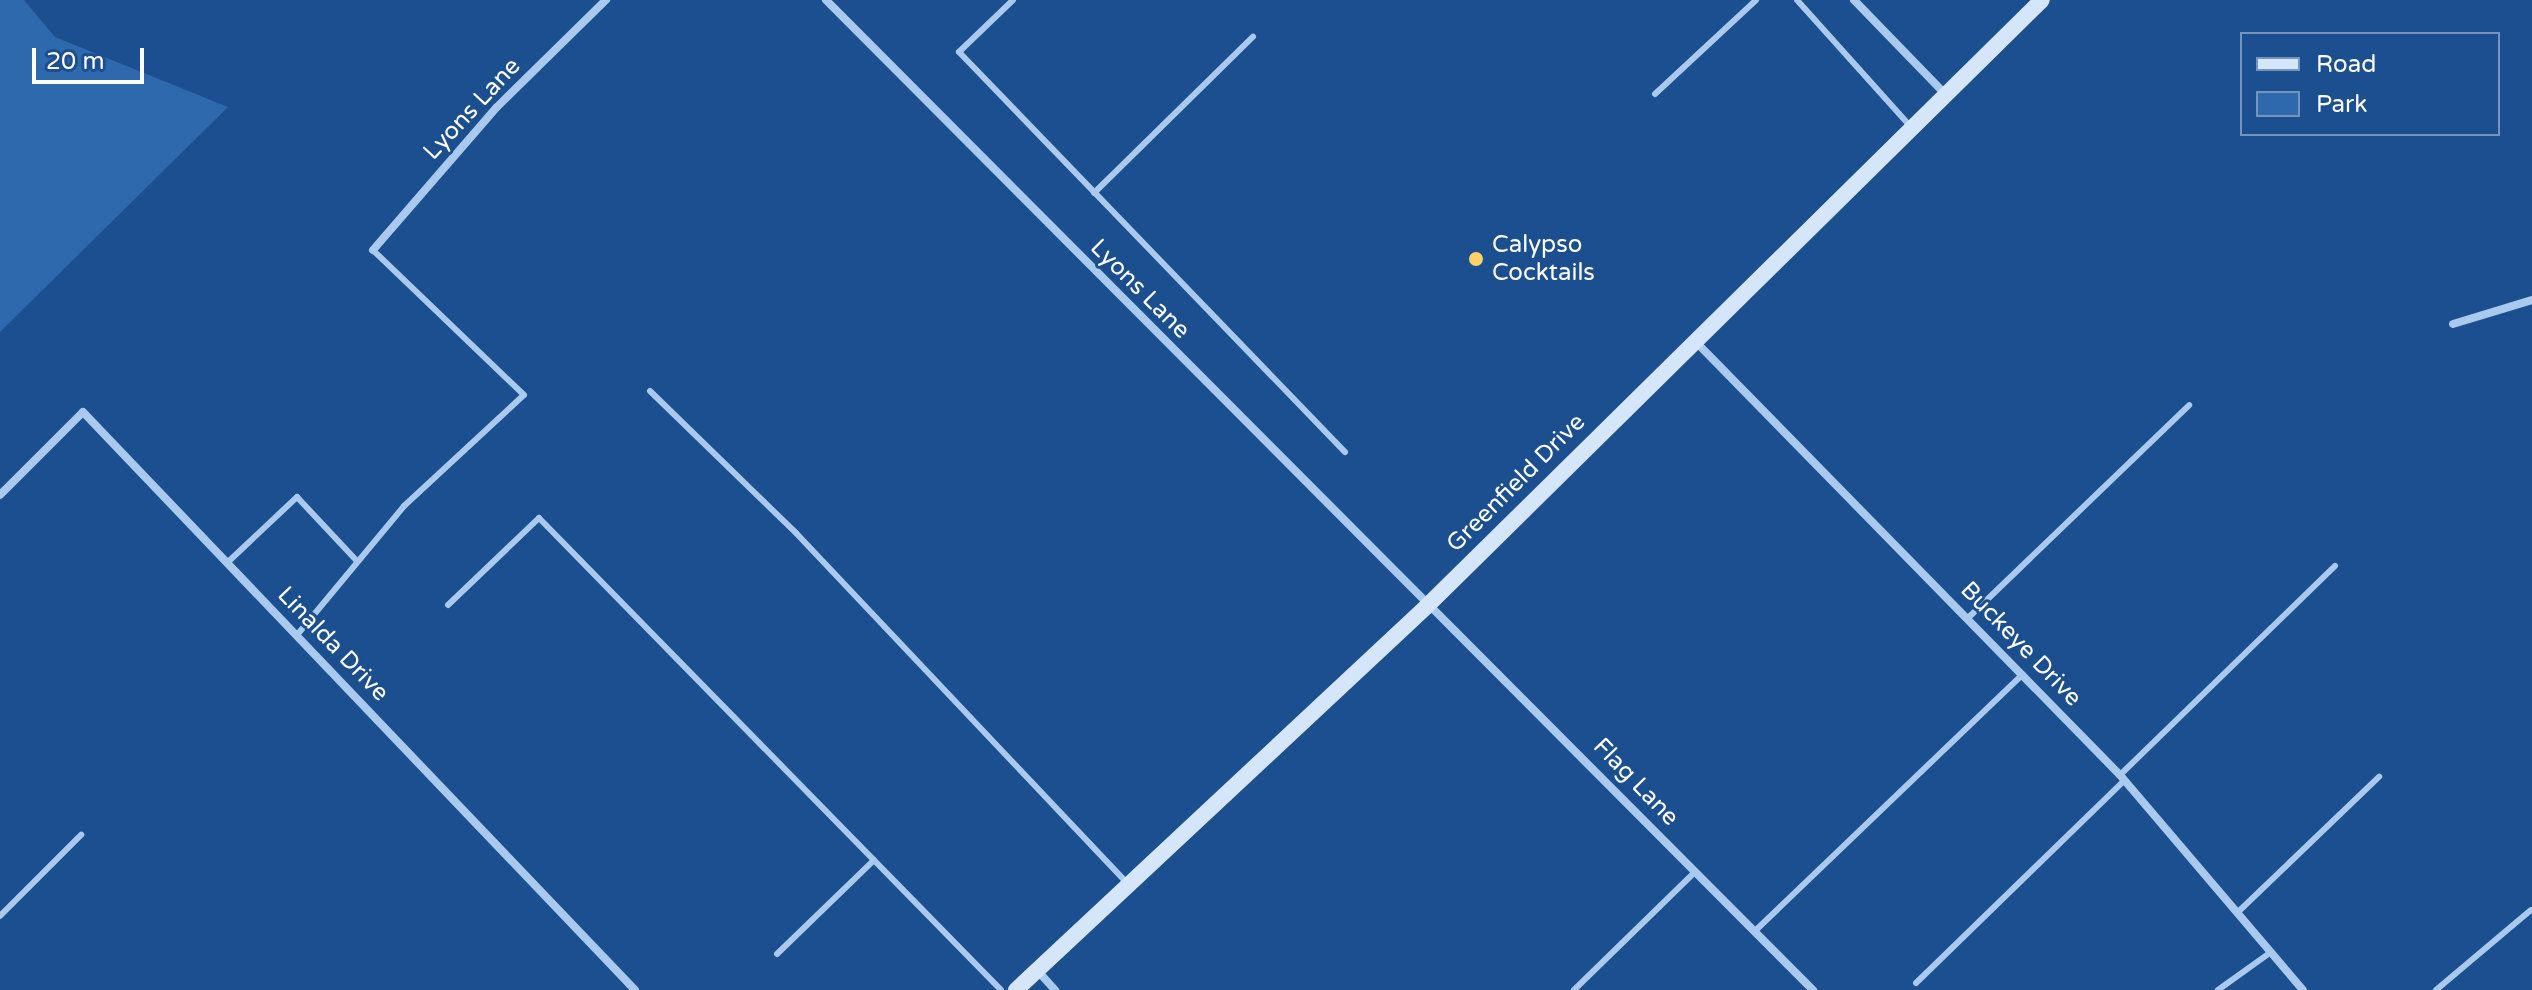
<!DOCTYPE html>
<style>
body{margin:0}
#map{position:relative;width:2532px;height:990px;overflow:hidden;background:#1b4f8f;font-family:"Varela Round",sans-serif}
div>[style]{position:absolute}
.green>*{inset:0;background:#2e69ad}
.lane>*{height:6px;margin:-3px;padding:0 3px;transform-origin:3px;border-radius:3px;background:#a9c9ee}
.street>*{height:8px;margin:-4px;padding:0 4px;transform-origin:4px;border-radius:4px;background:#a9c9ee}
.secondary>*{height:16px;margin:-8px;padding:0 8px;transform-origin:8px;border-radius:8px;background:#d6e6fa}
.dots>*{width:22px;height:22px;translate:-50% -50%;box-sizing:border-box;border:4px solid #1b4f8f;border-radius:50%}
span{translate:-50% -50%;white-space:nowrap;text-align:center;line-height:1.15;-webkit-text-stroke:6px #1b4f8f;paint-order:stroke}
.street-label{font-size:24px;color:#fff}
.poi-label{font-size:24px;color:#fff}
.left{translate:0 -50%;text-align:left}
.legend{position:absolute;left:2240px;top:32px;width:260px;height:104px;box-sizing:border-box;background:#1b4f8f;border:2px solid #7695bc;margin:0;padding:10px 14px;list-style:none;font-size:24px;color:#fff}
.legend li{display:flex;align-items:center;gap:16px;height:40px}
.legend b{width:40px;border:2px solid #7695bc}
.scale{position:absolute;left:32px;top:48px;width:112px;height:36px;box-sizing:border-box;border:4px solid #fff;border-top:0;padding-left:10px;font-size:24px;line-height:28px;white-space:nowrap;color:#fff;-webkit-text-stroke:6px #1b4f8f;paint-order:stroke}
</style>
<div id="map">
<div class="green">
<i style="clip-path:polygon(0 0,24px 0,55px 37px,228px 107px,0 332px)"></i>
</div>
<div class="lane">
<i style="left:1013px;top:0;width:75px;rotate:136.1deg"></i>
<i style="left:959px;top:52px;width:556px;rotate:46.02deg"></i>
<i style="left:1797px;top:0;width:169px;rotate:48.1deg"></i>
<i style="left:1655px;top:94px;width:138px;rotate:-42.9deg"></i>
<i style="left:1094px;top:193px;width:223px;rotate:-44.5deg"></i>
<i style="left:650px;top:391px;width:204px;rotate:44.2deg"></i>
<i style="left:796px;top:533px;width:483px;rotate:46.6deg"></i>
<i style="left:228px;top:562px;width:95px;rotate:-43.3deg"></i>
<i style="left:297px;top:497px;width:86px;rotate:46.9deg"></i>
<i style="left:448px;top:605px;width:126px;rotate:-43.7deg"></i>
<i style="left:539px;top:518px;width:660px;rotate:45.61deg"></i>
<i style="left:1968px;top:618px;width:307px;rotate:-43.9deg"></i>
<i style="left:297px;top:635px;width:168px;rotate:-50.3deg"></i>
<i style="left:404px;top:506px;width:163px;rotate:-42.8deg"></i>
<i style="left:524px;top:395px;width:209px;rotate:-136.2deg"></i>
<i style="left:2120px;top:775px;width:300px;rotate:-44.2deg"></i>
<i style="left:2237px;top:913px;width:197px;rotate:-43.8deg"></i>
<i style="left:0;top:916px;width:115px;rotate:-45deg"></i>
<i style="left:1755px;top:931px;width:371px;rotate:-43.8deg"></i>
<i style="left:777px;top:954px;width:135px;rotate:-44.1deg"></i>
<i style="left:1916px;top:983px;width:290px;rotate:-44.2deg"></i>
<i style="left:1574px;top:990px;width:170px;rotate:-44.3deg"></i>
<i style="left:2218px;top:990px;width:65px;rotate:-35.6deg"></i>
<i style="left:2436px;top:990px;width:124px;rotate:-40.1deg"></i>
</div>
<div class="street">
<i style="left:826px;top:0;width:1398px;rotate:45.09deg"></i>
<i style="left:1854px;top:0;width:131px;rotate:45.9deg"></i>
<i style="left:373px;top:250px;width:189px;rotate:-49.1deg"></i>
<i style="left:497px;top:107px;width:153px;rotate:-44.5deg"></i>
<i style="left:2453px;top:324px;width:83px;rotate:-16.9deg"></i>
<i style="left:1695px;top:341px;width:607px;rotate:45.6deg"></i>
<i style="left:2120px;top:775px;width:282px;rotate:49.6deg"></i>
<i style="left:0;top:495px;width:117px;rotate:-45deg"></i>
<i style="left:83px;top:412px;width:799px;rotate:46.32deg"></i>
<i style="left:1037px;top:970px;width:27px;rotate:48deg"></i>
</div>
<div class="secondary">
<i style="left:1016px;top:990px;width:562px;rotate:-43.05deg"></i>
<i style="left:1427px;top:606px;width:863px;rotate:-44.58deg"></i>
</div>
<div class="dots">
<i style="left:1476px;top:259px;background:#ffd166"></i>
</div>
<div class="street-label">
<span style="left:472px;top:109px;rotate:-47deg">Lyons Lane</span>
<span style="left:1140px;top:289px;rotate:45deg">Lyons Lane</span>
<span style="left:1516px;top:483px;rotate:-45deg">Greenfield Drive</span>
<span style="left:333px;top:644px;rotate:46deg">Linalda Drive</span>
<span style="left:2021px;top:644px;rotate:46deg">Buckeye Drive</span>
<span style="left:1636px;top:782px;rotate:46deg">Flag Lane</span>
</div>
<div class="poi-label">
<span class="left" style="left:1492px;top:259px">Calypso<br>Cocktails</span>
</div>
<ul class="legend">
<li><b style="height:10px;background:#d6e6fa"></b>Road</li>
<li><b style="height:22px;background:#2e69ad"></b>Park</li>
</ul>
<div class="scale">20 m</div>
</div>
